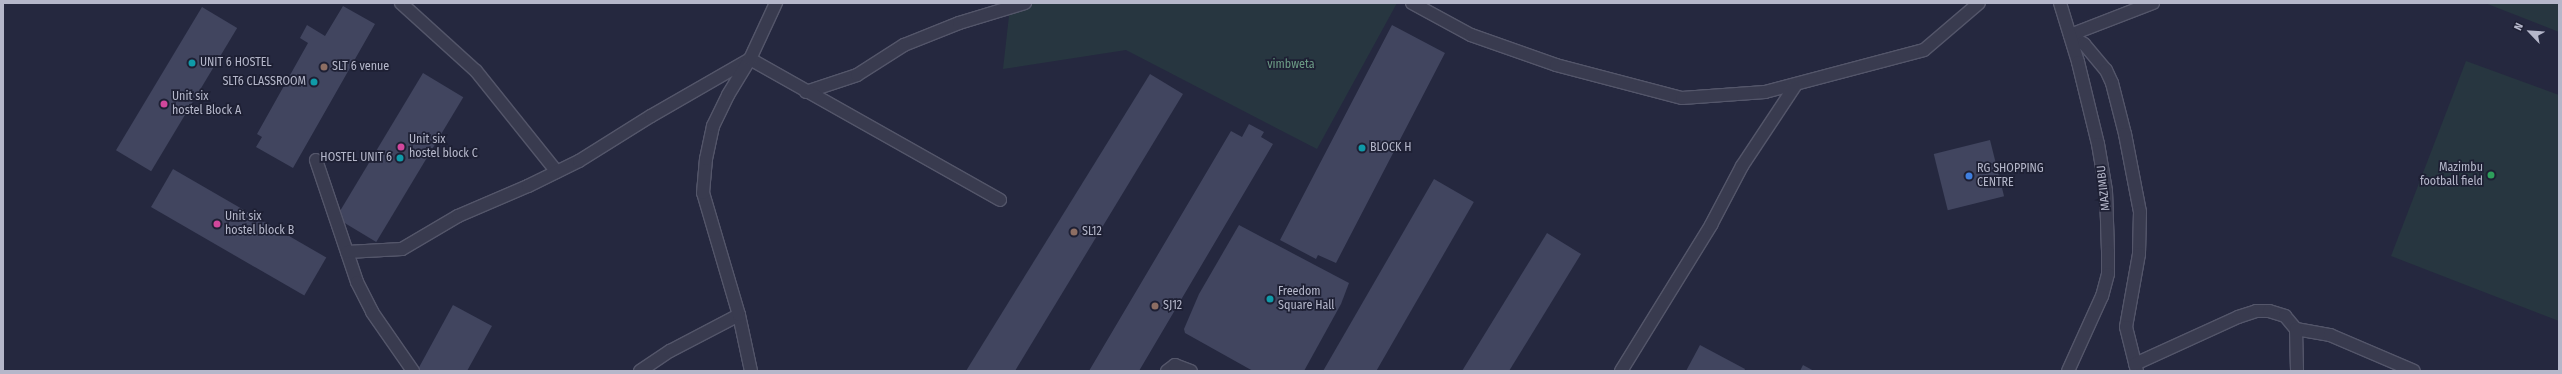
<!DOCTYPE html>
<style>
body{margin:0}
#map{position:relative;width:2562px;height:374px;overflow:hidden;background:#25283f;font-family:"Fira Sans Condensed",sans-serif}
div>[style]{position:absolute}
.green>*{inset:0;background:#273640}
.building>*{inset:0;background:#41455f;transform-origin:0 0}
.roads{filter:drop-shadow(1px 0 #54566a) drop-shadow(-1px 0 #54566a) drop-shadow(0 1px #54566a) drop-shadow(0 -1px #54566a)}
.lane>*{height:12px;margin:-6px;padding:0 6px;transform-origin:6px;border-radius:6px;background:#393b4f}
.street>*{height:12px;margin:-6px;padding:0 6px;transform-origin:6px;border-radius:6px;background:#393b4f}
.dots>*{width:11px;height:11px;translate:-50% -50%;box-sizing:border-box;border:2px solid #1e2034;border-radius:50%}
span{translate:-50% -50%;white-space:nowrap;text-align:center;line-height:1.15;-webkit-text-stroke:3.5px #1e2034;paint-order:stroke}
.poi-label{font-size:12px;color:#b5b7ca}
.left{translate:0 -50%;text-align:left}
.right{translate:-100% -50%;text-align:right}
.park-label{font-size:12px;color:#6c9b85}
.street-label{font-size:12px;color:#b5b7ca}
.frame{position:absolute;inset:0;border:4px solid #b5b7ca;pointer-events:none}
.north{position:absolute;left:2510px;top:12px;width:40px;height:40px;-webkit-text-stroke:3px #1e2034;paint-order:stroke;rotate:295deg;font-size:11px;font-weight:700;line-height:16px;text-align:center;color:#b5b7ca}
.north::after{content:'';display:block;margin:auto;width:14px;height:18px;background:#b5b7ca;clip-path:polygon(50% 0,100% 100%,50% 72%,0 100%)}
</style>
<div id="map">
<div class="green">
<i style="clip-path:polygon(1031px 3px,1397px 3px,1317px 149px,1126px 50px,1003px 69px,1010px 7px)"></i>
<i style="clip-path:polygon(2485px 3px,2559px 3px,2559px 32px)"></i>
<i style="clip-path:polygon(2466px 61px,2559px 95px,2559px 321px,2391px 256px)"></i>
</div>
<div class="building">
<i style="clip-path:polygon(343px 6px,375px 24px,293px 168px,256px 147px,262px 137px,257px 134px,308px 43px,300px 38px,307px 25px,325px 36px)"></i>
<i style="left:202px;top:7px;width:41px;height:167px;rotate:31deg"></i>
<i style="clip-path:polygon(1392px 25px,1445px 53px,1336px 263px,1318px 255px,1316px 259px,1280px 240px)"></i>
<i style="left:423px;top:73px;width:47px;height:169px;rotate:31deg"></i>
<i style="clip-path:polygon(1150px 74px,1183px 94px,1015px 371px,966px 371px)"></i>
<i style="clip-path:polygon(1249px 124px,1264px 132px,1261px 137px,1273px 144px,1139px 371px,1089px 371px,1231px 131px,1242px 137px)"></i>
<i style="left:1990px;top:140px;width:58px;height:58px;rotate:76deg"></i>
<i style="left:173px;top:169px;width:177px;height:44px;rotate:30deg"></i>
<i style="left:1434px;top:179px;width:46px;height:223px;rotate:30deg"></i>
<i style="clip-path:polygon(1239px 225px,1349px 283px,1341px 304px,1304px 371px,1253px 371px,1185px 333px,1184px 329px,1199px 294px)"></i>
<i style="clip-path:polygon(1547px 233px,1581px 254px,1509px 371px,1462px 371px)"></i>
<i style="clip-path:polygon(453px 305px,492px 326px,467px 371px,417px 371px)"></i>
<i style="clip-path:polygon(1700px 345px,1745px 369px,1744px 371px,1686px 371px)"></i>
<i style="clip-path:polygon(1803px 365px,1814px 371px,1800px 371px)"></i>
</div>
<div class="roads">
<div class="lane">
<i style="left:401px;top:3px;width:101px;rotate:42.2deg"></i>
<i style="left:476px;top:71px;width:129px;rotate:51.3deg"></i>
<i style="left:1412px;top:3px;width:67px;rotate:28.5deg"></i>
<i style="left:1471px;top:35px;width:90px;rotate:19.4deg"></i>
<i style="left:1556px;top:65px;width:130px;rotate:14.7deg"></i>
<i style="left:1682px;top:98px;width:83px;rotate:-4.1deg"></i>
<i style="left:1765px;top:92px;width:164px;rotate:-14.8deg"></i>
<i style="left:1924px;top:50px;width:72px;rotate:-40.5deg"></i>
<i style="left:2070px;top:35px;width:17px;rotate:33deg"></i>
<i style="left:2084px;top:44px;width:34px;rotate:50deg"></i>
<i style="left:2106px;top:70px;width:14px;rotate:65deg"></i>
<i style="left:2112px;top:83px;width:53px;rotate:75.7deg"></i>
<i style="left:2125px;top:134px;width:79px;rotate:79.1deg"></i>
<i style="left:2140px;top:212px;width:42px;rotate:91.4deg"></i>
<i style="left:2139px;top:254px;width:74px;rotate:100.1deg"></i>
<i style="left:2126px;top:327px;width:45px;rotate:76deg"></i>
<i style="left:2070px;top:35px;width:89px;rotate:-21.1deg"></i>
<i style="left:806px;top:92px;width:54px;rotate:-18.4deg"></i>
<i style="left:857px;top:75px;width:56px;rotate:-32.6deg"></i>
<i style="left:904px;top:45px;width:59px;rotate:-21.8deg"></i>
<i style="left:959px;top:23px;width:69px;rotate:-16.9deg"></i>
<i style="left:316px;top:160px;width:129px;rotate:71.4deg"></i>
<i style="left:357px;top:282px;width:34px;rotate:63deg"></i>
<i style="left:372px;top:312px;width:72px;rotate:55.2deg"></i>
<i style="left:347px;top:252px;width:55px;rotate:-3.1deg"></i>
<i style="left:402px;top:249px;width:65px;rotate:-30.5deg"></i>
<i style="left:458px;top:216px;width:76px;rotate:-23.2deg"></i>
<i style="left:528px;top:186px;width:57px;rotate:-26.1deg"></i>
<i style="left:579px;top:161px;width:85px;rotate:-32deg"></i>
<i style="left:651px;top:116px;width:114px;rotate:-29.9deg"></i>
<i style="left:750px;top:59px;width:287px;rotate:29.4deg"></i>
<i style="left:2296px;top:329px;width:35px;rotate:10deg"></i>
<i style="left:2330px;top:335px;width:91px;rotate:23.2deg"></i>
<i style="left:2135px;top:364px;width:113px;rotate:-24.5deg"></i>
<i style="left:2238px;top:317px;width:19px;rotate:-18deg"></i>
<i style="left:2256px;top:311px;width:13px"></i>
<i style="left:2269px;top:311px;width:17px;rotate:17deg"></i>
<i style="left:2285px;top:316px;width:17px;rotate:50deg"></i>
<i style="left:2296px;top:329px;width:42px;rotate:88.6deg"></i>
<i style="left:640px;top:371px;width:36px;rotate:-34deg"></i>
<i style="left:670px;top:351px;width:78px;rotate:-27.6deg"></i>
<i style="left:751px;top:371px;width:57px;rotate:-102.1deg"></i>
<i style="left:739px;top:315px;width:127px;rotate:-106.4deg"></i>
<i style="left:703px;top:193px;width:34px;rotate:-85deg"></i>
<i style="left:706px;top:159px;width:34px;rotate:-78deg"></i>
<i style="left:713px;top:126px;width:34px;rotate:-64deg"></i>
<i style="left:728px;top:95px;width:42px;rotate:-58.6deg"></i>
<i style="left:750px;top:59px;width:62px;rotate:-65.1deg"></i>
<i style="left:1167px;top:371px;width:10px;rotate:-37deg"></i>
<i style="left:1175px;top:365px;width:17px;rotate:21deg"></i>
<i style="left:1621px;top:371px;width:172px;rotate:-58.3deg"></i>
<i style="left:1711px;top:225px;width:67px;rotate:-62.3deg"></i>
<i style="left:1742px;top:166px;width:96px;rotate:-56.5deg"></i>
</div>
<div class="street">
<i style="left:2060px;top:3px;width:62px;rotate:73deg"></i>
<i style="left:2078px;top:62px;width:84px;rotate:76.3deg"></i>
<i style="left:2098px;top:144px;width:48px;rotate:80.3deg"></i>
<i style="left:2106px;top:191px;width:61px;rotate:88.1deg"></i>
<i style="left:2108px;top:252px;width:22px;rotate:90deg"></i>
<i style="left:2108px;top:274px;width:23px;rotate:105deg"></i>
<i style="left:2102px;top:296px;width:82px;rotate:114.4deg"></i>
</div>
</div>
<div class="dots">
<i style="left:192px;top:63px;background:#0f9aa8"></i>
<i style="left:324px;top:67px;background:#8d6e63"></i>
<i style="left:314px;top:82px;background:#0f9aa8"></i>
<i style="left:164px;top:104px;background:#d1479c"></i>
<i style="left:401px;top:147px;background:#d1479c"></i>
<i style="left:1362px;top:148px;background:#0f9aa8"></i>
<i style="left:400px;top:158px;background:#0f9aa8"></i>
<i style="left:2491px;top:175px;background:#2e9e5b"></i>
<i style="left:1969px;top:176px;background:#3f7fe0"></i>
<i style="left:217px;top:224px;background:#d1479c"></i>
<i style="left:1074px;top:232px;background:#8d6e63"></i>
<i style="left:1270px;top:299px;background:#0f9aa8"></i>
<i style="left:1155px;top:306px;background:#8d6e63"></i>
</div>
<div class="poi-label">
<span class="left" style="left:200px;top:63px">UNIT 6 HOSTEL</span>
<span class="left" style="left:332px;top:67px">SLT 6 venue</span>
<span class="right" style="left:306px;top:82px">SLT6 CLASSROOM</span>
<span class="left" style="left:172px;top:104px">Unit six<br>hostel Block A</span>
<span class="left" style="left:409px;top:147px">Unit six<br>hostel block C</span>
<span class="left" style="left:1370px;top:148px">BLOCK H</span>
<span class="right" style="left:392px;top:158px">HOSTEL UNIT 6</span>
<span class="right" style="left:2483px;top:175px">Mazimbu<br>football field</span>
<span class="left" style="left:1977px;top:176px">RG SHOPPING<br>CENTRE</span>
<span class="left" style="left:225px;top:224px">Unit six<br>hostel block B</span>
<span class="left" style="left:1082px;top:232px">SL12</span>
<span class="left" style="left:1278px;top:299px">Freedom<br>Square Hall</span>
<span class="left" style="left:1163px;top:306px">SJ12</span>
</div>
<div class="park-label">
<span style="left:1291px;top:65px">vimbweta</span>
</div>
<div class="street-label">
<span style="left:2104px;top:188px;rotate:-96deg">MAZIMBU</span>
</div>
<div class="frame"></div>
<div class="north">N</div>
</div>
